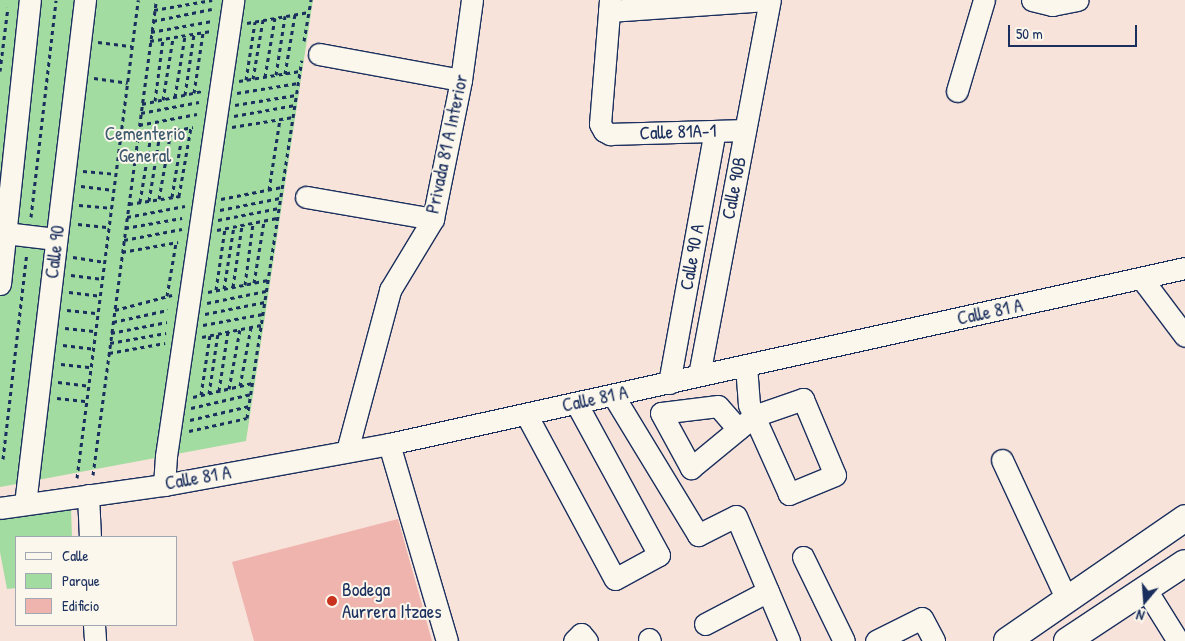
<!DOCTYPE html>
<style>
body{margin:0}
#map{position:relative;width:1185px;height:641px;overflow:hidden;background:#f7e3d9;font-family:"Patrick Hand",sans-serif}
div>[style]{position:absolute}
.green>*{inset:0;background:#a2dca1}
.building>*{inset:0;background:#efb4ae}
.path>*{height:3px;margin-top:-1.5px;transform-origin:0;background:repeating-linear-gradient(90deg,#1b2f5e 0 4px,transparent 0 8px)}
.roads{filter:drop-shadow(1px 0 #1b2f5e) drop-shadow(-1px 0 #1b2f5e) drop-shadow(0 1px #1b2f5e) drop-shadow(0 -1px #1b2f5e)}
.minor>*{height:21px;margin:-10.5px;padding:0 10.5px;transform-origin:10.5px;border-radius:10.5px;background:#fbf7ec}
.major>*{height:26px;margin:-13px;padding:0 13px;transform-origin:13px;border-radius:13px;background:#fbf7ec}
.dots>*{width:14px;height:14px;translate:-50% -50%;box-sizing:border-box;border:2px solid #fbf7ec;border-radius:50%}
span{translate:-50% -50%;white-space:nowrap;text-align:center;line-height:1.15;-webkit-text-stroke:4px #fbf7ec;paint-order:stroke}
.street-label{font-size:19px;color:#1b2f5e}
.park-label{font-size:19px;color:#3d5a6f}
.poi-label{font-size:19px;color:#1b2f5e}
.left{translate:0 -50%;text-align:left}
.legend{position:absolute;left:15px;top:536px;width:162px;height:90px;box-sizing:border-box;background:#fbf7ec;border:1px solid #a1a7b3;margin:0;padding:6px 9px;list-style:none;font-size:15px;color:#1b2f5e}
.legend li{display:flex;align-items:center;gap:10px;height:25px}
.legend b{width:25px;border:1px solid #a1a7b3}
.north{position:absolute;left:1120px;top:576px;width:50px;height:50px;-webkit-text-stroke:4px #fbf7ec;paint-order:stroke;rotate:198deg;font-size:14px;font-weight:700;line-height:20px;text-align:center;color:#1b2f5e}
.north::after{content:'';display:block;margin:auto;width:18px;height:22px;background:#1b2f5e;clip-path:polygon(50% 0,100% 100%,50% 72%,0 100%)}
.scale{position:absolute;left:1008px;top:25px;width:129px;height:22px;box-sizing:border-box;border:2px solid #1b2f5e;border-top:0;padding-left:6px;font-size:15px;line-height:18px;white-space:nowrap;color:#1b2f5e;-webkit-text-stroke:4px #fbf7ec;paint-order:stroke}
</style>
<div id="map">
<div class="green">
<i style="clip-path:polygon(0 0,313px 0,246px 441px,0 487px)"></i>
<i style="clip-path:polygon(71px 509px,72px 537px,16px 537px,16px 588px,7px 589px,0 552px,0 516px)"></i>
</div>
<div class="building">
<i style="clip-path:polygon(398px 519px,432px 641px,254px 641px,232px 562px)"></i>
</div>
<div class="path">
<i style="left:154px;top:10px;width:59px;rotate:-9.8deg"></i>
<i style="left:153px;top:21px;width:60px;rotate:-11.5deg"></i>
<i style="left:247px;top:23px;width:63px;rotate:-10.1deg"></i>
<i style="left:151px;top:32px;width:62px;rotate:-10.2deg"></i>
<i style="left:150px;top:41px;width:62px;rotate:-9.3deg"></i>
<i style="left:304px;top:41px;width:42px;rotate:-80.3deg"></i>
<i style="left:98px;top:42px;width:34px;rotate:7deg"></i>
<i style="left:0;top:71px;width:64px;rotate:-82.9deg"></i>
<i style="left:285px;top:74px;width:61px;rotate:-80.5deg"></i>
<i style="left:276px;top:75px;width:60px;rotate:-81.3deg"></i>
<i style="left:265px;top:77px;width:60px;rotate:-80.4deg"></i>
<i style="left:94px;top:78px;width:34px;rotate:8deg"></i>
<i style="left:253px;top:79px;width:60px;rotate:-80.4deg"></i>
<i style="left:246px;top:80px;width:59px;rotate:-81.2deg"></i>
<i style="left:239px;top:81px;width:62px;rotate:-9.3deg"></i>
<i style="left:194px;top:93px;width:61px;rotate:-81.5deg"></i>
<i style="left:237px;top:93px;width:62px;rotate:-9.3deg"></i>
<i style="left:185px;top:95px;width:62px;rotate:-81.6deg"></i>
<i style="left:175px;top:97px;width:62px;rotate:-80.7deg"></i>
<i style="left:163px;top:100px;width:63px;rotate:-80.8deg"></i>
<i style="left:155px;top:101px;width:63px;rotate:-82.6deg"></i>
<i style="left:142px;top:104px;width:61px;rotate:-12.2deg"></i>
<i style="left:235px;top:105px;width:62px;rotate:-9.3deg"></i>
<i style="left:141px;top:113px;width:59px;rotate:-10.7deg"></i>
<i style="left:234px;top:116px;width:62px;rotate:-10.2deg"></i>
<i style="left:139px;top:125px;width:59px;rotate:-10.7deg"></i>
<i style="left:232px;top:127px;width:62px;rotate:-9.3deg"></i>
<i style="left:137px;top:138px;width:57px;rotate:-11.1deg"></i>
<i style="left:83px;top:171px;width:33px;rotate:5deg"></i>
<i style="left:81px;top:186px;width:33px;rotate:7deg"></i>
<i style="left:269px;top:190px;width:72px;rotate:-81.2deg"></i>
<i style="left:179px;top:196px;width:70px;rotate:-80.1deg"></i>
<i style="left:172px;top:197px;width:69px;rotate:-80.8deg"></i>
<i style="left:159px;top:199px;width:69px;rotate:-80deg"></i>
<i style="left:221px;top:199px;width:62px;rotate:-11.1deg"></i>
<i style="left:149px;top:201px;width:69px;rotate:-80.8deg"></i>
<i style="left:140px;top:202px;width:68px;rotate:-80.7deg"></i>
<i style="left:129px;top:204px;width:52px;rotate:-8.9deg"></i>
<i style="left:79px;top:205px;width:33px;rotate:5deg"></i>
<i style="left:220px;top:210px;width:61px;rotate:-11.3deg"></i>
<i style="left:31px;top:217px;width:218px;rotate:-83.4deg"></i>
<i style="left:127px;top:217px;width:59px;rotate:-10.7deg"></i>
<i style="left:218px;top:220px;width:62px;rotate:-11.1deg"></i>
<i style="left:78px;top:224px;width:31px;rotate:6deg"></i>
<i style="left:125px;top:228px;width:58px;rotate:-10deg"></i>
<i style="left:217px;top:230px;width:61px;rotate:-11.3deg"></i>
<i style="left:124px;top:240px;width:59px;rotate:-10.7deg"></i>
<i style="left:122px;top:252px;width:57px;rotate:-10.1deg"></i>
<i style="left:73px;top:257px;width:32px;rotate:9deg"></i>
<i style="left:71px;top:275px;width:32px;rotate:7deg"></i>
<i style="left:254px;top:283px;width:63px;rotate:-80.8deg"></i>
<i style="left:245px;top:285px;width:63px;rotate:-82.6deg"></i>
<i style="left:233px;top:287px;width:63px;rotate:-81.7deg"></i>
<i style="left:224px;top:289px;width:64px;rotate:-81deg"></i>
<i style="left:216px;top:290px;width:63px;rotate:-81.7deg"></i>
<i style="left:69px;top:292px;width:31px;rotate:7deg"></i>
<i style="left:208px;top:292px;width:61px;rotate:-11.3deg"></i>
<i style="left:167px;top:296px;width:54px;rotate:-80.4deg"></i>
<i style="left:207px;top:303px;width:60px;rotate:-11.5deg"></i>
<i style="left:67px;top:310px;width:31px;rotate:6deg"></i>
<i style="left:115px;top:310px;width:59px;rotate:-14.7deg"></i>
<i style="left:205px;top:314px;width:61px;rotate:-11.3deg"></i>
<i style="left:113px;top:322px;width:56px;rotate:-12.3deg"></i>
<i style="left:203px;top:325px;width:61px;rotate:-10.4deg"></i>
<i style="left:65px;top:328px;width:31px;rotate:6deg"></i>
<i style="left:111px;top:333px;width:57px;rotate:-11.1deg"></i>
<i style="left:202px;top:337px;width:60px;rotate:-11.5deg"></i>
<i style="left:110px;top:343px;width:57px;rotate:-10.1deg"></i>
<i style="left:63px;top:345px;width:31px;rotate:7deg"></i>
<i style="left:109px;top:353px;width:57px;rotate:-10.1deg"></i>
<i style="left:61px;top:364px;width:30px;rotate:6deg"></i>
<i style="left:58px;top:382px;width:31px;rotate:7deg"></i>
<i style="left:240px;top:386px;width:60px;rotate:-79.4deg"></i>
<i style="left:229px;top:389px;width:61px;rotate:-79.6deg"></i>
<i style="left:219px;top:391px;width:61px;rotate:-81.5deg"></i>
<i style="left:209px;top:394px;width:62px;rotate:-81.6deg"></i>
<i style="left:201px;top:395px;width:61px;rotate:-81.5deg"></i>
<i style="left:193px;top:397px;width:61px;rotate:-13.3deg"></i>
<i style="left:57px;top:398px;width:30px;rotate:6deg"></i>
<i style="left:191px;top:408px;width:62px;rotate:-13.1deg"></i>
<i style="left:190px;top:420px;width:61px;rotate:-13.3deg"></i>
<i style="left:189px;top:431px;width:59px;rotate:-12.6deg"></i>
<i style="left:247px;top:418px;width:362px;rotate:-81.3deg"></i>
<i style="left:3px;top:459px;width:207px;rotate:-83.4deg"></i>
<i style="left:93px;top:475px;width:479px;rotate:-82.4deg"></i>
<i style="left:77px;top:478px;width:482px;rotate:-82.7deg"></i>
</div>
<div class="roads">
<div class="minor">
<i style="left:610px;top:0;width:124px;rotate:94.6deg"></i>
<i style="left:600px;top:124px;width:8px;rotate:60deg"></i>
<i style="left:604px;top:131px;width:7px;rotate:27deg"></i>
<i style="left:610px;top:134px;width:135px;rotate:-1.7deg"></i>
<i style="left:1032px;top:0;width:21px;rotate:14deg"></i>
<i style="left:1052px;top:5px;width:26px;rotate:-11deg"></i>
<i style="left:609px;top:11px;width:158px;rotate:-4deg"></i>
<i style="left:319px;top:54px;width:144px;rotate:10.4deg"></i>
<i style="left:957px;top:91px;width:95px;rotate:-73.5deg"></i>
<i style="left:306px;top:197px;width:129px;rotate:9.8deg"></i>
<i style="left:5px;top:233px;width:51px;rotate:6.7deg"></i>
<i style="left:1142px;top:279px;width:71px;rotate:53deg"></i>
<i style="left:0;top:284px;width:286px;rotate:-84deg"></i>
<i style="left:699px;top:375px;width:382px;rotate:-79.3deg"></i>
<i style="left:669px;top:383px;width:256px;rotate:-79.7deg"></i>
<i style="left:613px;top:395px;width:164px;rotate:58.7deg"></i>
<i style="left:698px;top:535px;width:42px;rotate:-26.6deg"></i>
<i style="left:736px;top:516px;width:136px;rotate:67deg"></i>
<i style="left:526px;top:414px;width:187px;rotate:61.7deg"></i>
<i style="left:615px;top:579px;width:50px;rotate:-28.6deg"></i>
<i style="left:659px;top:555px;width:173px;rotate:-118.6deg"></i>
<i style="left:738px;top:429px;width:30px;rotate:-131deg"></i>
<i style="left:718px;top:406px;width:57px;rotate:173deg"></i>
<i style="left:661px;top:413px;width:63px;rotate:61.4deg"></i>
<i style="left:691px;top:468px;width:82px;rotate:-39.5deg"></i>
<i style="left:754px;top:416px;width:52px;rotate:-19.1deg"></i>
<i style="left:803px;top:399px;width:82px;rotate:67.2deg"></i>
<i style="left:835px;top:475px;width:50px;rotate:157.6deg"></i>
<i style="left:789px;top:494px;width:85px;rotate:-114.2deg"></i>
<i style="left:754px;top:416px;width:12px;rotate:-114deg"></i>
<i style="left:749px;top:405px;width:40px;rotate:-94.3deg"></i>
<i style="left:389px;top:444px;width:205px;rotate:73.6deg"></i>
<i style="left:347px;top:451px;width:167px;rotate:-75deg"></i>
<i style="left:390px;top:290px;width:83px;rotate:-58.8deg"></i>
<i style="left:433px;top:219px;width:142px;rotate:-78.6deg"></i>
<i style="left:461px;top:80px;width:81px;rotate:-82.2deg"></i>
<i style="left:1002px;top:460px;width:152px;rotate:65.1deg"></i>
<i style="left:164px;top:485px;width:29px;rotate:-86deg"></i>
<i style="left:166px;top:456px;width:461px;rotate:-81.6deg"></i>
<i style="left:88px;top:495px;width:42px;rotate:87.3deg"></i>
<i style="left:25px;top:504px;width:508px;rotate:-83.21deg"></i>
<i style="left:0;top:508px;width:166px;rotate:-8deg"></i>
<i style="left:164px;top:485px;width:229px;rotate:-10.3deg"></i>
<i style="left:389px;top:444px;width:815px;rotate:-12.47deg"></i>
<i style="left:803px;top:557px;width:93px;rotate:64deg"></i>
<i style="left:1145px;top:588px;width:62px;rotate:58.1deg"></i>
<i style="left:705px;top:624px;width:71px;rotate:-27.6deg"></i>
<i style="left:94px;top:625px;width:16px;rotate:86deg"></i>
<i style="left:649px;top:639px;width:2px;rotate:63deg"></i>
<i style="left:574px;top:641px;width:10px;rotate:-45deg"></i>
<i style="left:581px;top:634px;width:9px;rotate:49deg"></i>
<i style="left:876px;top:641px;width:51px;rotate:-26.6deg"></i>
<i style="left:922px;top:618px;width:26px;rotate:62deg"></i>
</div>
<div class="major">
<i style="left:1007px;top:641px;width:216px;rotate:-34.6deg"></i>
<i style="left:1067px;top:641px;width:141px;rotate:-33.5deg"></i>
</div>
</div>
<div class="dots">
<i style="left:332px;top:601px;background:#c8321e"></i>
</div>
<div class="street-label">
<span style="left:678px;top:132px;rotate:-2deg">Calle 81A-1</span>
<span style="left:447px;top:144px;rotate:-78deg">Privada 81 A Interior</span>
<span style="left:734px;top:188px;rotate:-79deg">Calle 90B</span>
<span style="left:55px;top:252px;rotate:-83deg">Calle 90</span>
<span style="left:692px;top:257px;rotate:-80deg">Calle 90 A</span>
<span style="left:990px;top:312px;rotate:-12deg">Calle 81 A</span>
<span style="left:595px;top:399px;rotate:-12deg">Calle 81 A</span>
<span style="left:198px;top:478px;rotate:-10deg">Calle 81 A</span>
</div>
<div class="park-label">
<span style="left:145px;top:145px">Cementerio<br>General</span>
</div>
<div class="poi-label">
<span class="left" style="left:342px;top:601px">Bodega<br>Aurrera Itzaes</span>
</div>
<ul class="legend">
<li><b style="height:6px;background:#fbf7ec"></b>Calle</li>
<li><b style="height:14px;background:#a2dca1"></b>Parque</li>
<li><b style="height:14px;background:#efb4ae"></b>Edificio</li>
</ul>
<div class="north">N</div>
<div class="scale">50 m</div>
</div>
